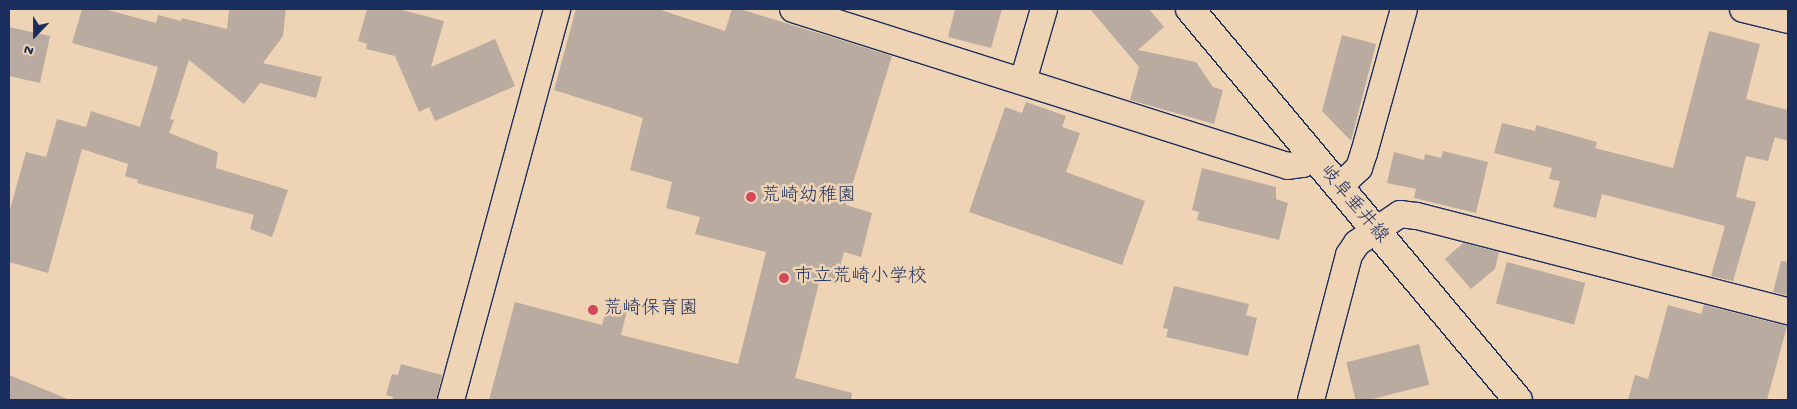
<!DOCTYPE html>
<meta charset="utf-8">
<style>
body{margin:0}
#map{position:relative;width:1797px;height:409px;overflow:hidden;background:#eed4b5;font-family:"Gochi Hand","Klee One",sans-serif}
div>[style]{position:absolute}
.building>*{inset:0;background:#baaba0;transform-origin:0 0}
.roads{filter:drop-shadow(1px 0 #1b2f5e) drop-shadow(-1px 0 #1b2f5e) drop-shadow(0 1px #1b2f5e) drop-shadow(0 -1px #1b2f5e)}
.street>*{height:26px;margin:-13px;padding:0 13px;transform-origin:13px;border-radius:13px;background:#eed4b5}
.primary>*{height:28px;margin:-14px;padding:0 14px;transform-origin:14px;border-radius:14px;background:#eed4b5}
.dots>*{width:14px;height:14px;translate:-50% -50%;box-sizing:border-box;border:2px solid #eed4b5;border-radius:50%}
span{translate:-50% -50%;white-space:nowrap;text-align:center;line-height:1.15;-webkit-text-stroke:5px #eed4b5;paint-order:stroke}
.poi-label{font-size:19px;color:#1b2f5e}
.left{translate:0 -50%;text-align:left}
.street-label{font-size:19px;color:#1b2f5e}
.frame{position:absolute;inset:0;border:10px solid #1b2f5e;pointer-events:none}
.north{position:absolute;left:10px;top:10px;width:50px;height:50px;-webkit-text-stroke:4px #eed4b5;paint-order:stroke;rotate:202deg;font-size:14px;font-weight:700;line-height:20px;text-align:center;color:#1b2f5e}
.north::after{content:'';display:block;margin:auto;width:18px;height:22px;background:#1b2f5e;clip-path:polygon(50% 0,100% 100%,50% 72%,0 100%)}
</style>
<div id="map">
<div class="building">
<i style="clip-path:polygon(82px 9px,104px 9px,156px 23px,158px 15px,181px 21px,182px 18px,227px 29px,229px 9px,286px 9px,283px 36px,263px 63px,322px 77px,316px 98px,260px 83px,244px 104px,189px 60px,170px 119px,174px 120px,169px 133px,218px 152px,216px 168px,288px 190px,272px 237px,250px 229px,254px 215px,137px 183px,138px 180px,125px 176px,128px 164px,82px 149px,48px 273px,9px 262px,9px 213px,26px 152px,46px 157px,57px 119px,86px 127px,91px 111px,140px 127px,158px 67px,72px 43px)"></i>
<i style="clip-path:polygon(367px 9px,398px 9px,444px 21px,431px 67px,495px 39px,515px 86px,435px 121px,429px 107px,419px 112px,395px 56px,366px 49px,367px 44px,358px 41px)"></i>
<i style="clip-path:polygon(576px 9px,658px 9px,725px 31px,732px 9px,740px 9px,892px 56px,846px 205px,872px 213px,861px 257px,844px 252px,836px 282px,820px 279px,795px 378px,852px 393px,851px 400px,489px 400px,515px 302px,602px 325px,608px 302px,628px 307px,621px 335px,738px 364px,766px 252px,695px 234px,700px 217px,666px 208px,672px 182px,630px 170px,643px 118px,554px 90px)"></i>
<i style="clip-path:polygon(955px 9px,1002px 9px,991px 48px,948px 37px)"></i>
<i style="clip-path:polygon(1090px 9px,1149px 9px,1164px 27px,1138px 50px,1196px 62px,1213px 87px,1223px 90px,1214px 124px,1130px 100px,1139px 67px)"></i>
<i style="clip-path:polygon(9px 27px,50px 36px,40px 83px,9px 76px)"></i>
<i style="clip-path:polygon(1709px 31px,1760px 44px,1746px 99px,1788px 110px,1788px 141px,1775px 137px,1768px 161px,1746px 156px,1736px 197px,1756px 202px,1733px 281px,1711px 276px,1725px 226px,1602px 194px,1596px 218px,1553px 207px,1560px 181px,1549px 179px,1552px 168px,1494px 153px,1502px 123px,1535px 131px,1536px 125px,1597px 142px,1595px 148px,1673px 168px)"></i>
<i style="clip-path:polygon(1342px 35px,1376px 44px,1351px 141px,1322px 111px)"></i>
<i style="clip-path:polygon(1026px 102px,1066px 116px,1062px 127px,1080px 133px,1066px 172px,1145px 201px,1122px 265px,969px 212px,1005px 107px,1022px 113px)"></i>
<i style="clip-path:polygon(1443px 151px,1488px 162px,1476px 213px,1414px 198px,1416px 189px,1387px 183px,1394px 152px,1424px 160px,1425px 154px,1441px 158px)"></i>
<i style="clip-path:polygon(1202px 168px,1276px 187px,1276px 199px,1288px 203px,1279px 240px,1197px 220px,1199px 212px,1192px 210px)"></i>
<i style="clip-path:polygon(1463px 243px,1499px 252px,1495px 269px,1471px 289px,1445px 259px)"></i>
<i style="clip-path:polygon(1781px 261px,1788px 262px,1788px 296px,1773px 292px)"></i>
<i style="left:1507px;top:262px;width:81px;height:43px;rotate:15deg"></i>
<i style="clip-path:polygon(1174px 286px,1249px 304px,1246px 315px,1257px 318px,1248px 356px,1166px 337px,1168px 329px,1163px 328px)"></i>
<i style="clip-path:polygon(1668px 305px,1701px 314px,1704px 305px,1787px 326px,1767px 400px,1628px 400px,1635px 375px,1648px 379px)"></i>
<i style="left:1419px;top:344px;width:42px;height:75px;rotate:76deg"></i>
<i style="clip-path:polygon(401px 364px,442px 375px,436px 400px,392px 400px,393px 397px,386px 395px,392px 374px,398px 375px)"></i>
<i style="clip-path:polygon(9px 375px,70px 400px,9px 400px)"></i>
</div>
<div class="roads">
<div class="street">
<i style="left:793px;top:9px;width:519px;rotate:17.6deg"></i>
<i style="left:1288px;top:166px;width:15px;rotate:-8deg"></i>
<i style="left:1303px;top:164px;width:13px;rotate:-39deg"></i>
<i style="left:1743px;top:9px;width:46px;rotate:13.7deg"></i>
<i style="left:1023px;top:81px;width:75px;rotate:-73.7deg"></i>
<i style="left:1339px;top:187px;width:28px;rotate:-44deg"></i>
<i style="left:1359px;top:168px;width:16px;rotate:-72deg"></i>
<i style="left:1364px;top:153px;width:149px;rotate:-74.5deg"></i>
<i style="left:451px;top:400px;width:405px;rotate:-74.8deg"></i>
<i style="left:1311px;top:400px;width:150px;rotate:-75.3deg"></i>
<i style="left:1349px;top:255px;width:14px;rotate:-56deg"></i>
<i style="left:1357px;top:243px;width:52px;rotate:-34deg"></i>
<i style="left:1400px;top:214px;width:17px;rotate:7deg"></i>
<i style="left:1417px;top:216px;width:383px;rotate:14.4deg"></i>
</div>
<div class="primary">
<i style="left:1190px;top:9px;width:510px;rotate:50.01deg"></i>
</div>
</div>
<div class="dots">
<i style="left:751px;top:197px;background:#d1495b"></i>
<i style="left:784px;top:278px;background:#d1495b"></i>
<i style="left:593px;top:310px;background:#d1495b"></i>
</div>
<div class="poi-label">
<span class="left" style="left:761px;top:197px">荒崎幼稚園</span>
<span class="left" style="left:794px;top:278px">市立荒崎小学校</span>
<span class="left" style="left:603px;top:310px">荒崎保育園</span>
</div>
<div class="street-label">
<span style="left:1353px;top:205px;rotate:50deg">岐阜垂井線</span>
</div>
<div class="frame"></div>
<div class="north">N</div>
</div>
